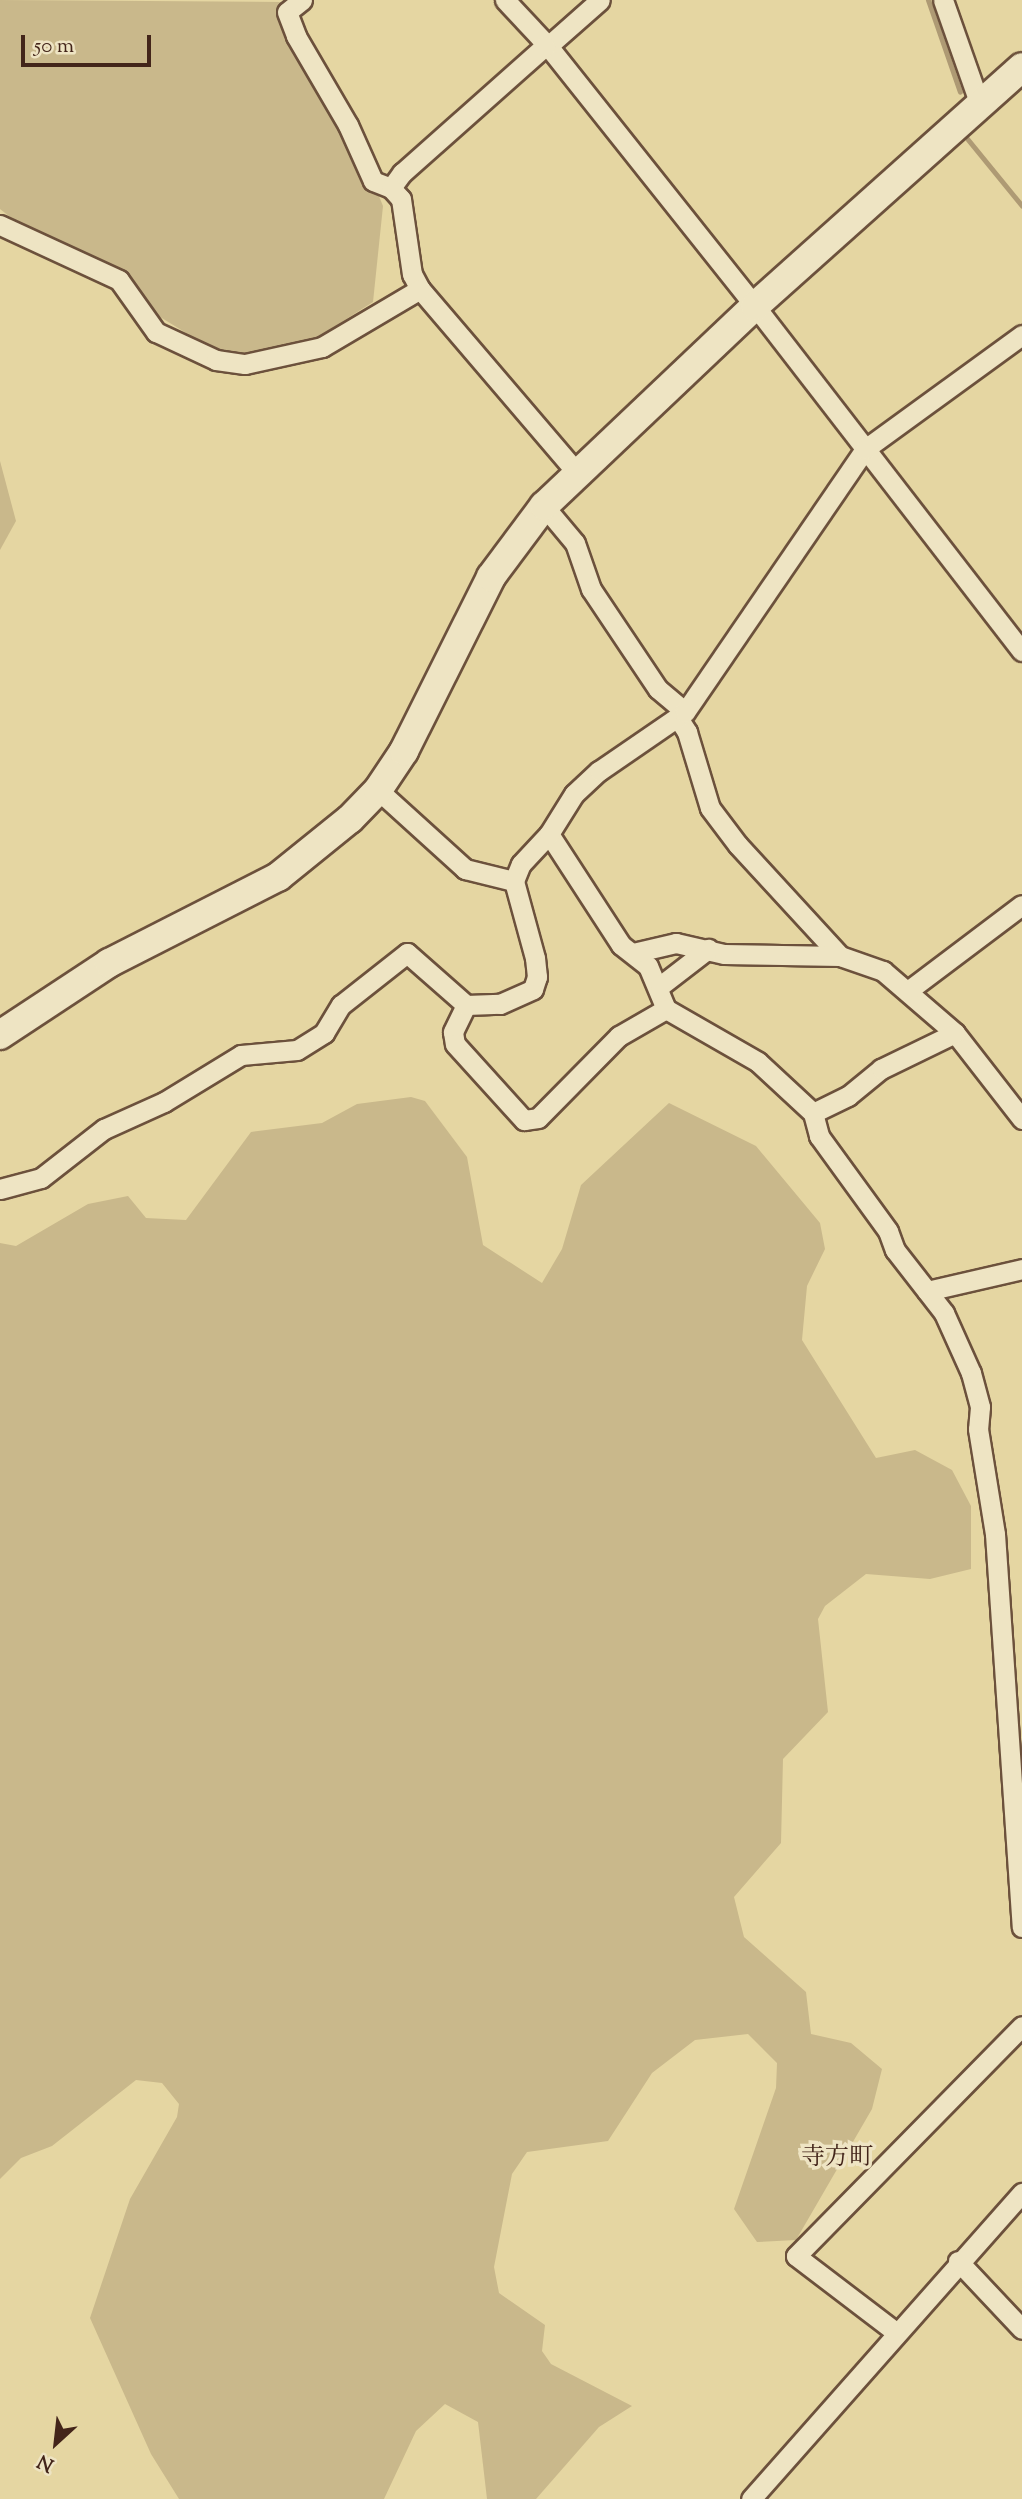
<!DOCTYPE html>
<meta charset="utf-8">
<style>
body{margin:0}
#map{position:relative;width:1022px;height:2499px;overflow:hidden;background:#e5d6a2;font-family:"Sorts Mill Goudy","Noto Serif JP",serif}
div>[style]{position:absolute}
.green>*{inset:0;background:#c9b88b}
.stream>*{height:5px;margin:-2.5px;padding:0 2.5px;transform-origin:2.5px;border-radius:2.5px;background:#ae9a74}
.roads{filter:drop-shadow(2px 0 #6c513c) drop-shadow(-2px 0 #6c513c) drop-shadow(0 2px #6c513c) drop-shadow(0 -2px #6c513c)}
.street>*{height:19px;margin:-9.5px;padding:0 9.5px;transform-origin:9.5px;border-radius:9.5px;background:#eee4c3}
.secondary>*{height:28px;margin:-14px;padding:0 14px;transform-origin:14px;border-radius:14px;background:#eee4c3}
span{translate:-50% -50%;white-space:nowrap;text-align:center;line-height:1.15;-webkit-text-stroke:7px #eee4c3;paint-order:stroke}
.quarter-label{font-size:24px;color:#43251a}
.north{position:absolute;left:21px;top:2408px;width:70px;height:70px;-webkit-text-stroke:5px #eee4c3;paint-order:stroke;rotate:207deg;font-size:19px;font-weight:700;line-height:28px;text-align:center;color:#43251a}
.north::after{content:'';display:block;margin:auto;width:24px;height:32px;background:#43251a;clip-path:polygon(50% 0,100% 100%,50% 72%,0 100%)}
.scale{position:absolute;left:21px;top:35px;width:130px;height:32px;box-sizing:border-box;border:4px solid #43251a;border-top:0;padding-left:9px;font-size:21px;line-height:24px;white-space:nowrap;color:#43251a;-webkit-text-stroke:5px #eee4c3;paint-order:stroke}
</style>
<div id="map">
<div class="green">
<i style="clip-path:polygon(0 0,281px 2px,351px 128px,383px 206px,373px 302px,285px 358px,230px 360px,53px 251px,0 209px)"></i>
<i style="clip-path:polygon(0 461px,16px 521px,0 550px)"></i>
<i style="clip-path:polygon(411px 1097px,425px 1101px,467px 1157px,483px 1245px,542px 1283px,562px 1249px,581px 1185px,669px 1103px,756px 1146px,820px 1223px,825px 1249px,807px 1286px,802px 1340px,876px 1458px,915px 1450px,952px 1470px,971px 1506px,971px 1569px,930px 1579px,866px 1574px,825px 1606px,818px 1619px,828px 1712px,783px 1759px,781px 1843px,734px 1897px,744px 1937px,806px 1992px,811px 2034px,851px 2043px,882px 2069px,872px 2109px,796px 2240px,757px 2242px,734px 2209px,776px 2088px,777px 2063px,748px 2034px,695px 2040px,652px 2073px,608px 2141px,527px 2152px,512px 2174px,494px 2267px,499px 2293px,545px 2325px,542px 2351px,551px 2364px,632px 2406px,599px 2427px,536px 2499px,487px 2499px,478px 2422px,445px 2404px,416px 2431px,384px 2499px,179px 2499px,151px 2454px,90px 2318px,130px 2199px,177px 2117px,179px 2104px,162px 2083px,136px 2080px,52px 2146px,21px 2158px,0 2179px,0 1243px,16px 1246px,88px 1204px,128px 1196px,146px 1218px,186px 1220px,251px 1132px,322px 1123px,357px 1104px)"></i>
</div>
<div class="stream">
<i style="left:928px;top:0;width:97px;rotate:70.8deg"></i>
<i style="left:965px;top:136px;width:90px;rotate:50.8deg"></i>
</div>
<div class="roads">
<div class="street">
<i style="left:302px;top:0;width:19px;rotate:141deg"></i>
<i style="left:287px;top:12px;width:26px;rotate:69deg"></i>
<i style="left:296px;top:36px;width:103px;rotate:59.7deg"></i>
<i style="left:348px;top:125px;width:61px;rotate:65.9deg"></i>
<i style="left:373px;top:181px;width:19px;rotate:21deg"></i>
<i style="left:391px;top:188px;width:15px;rotate:48deg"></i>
<i style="left:401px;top:199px;width:76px;rotate:81.7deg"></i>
<i style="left:412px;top:274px;width:17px;rotate:62deg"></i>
<i style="left:420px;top:289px;width:242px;rotate:49.5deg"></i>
<i style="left:505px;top:0;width:63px;rotate:46.9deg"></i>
<i style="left:548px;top:46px;width:332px;rotate:51.5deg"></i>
<i style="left:755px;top:306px;width:436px;rotate:52.3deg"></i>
<i style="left:943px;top:0;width:108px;rotate:70.6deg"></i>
<i style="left:548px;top:46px;width:69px;rotate:-41.5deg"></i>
<i style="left:391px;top:188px;width:19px;rotate:-54deg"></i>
<i style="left:402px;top:173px;width:191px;rotate:-41.6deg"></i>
<i style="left:0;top:225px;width:131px;rotate:24.8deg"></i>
<i style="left:119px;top:280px;width:64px;rotate:54.6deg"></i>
<i style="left:156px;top:332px;width:66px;rotate:25deg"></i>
<i style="left:216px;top:360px;width:29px;rotate:8deg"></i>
<i style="left:245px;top:364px;width:79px;rotate:-12.4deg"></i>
<i style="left:322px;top:347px;width:114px;rotate:-30.6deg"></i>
<i style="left:544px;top:506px;width:48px;rotate:50deg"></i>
<i style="left:575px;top:543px;width:49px;rotate:70.8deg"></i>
<i style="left:591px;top:589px;width:120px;rotate:56.2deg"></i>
<i style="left:658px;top:689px;width:35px;rotate:40deg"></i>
<i style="left:678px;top:718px;width:17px;rotate:57deg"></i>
<i style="left:687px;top:732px;width:79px;rotate:73.2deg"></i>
<i style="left:710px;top:808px;width:46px;rotate:52.9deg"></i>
<i style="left:738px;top:845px;width:151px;rotate:47.4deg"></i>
<i style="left:840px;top:956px;width:46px;rotate:19.2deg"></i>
<i style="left:883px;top:971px;width:95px;rotate:40.7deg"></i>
<i style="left:955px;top:1033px;width:109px;rotate:52.1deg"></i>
<i style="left:378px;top:790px;width:118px;rotate:42.2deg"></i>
<i style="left:465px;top:869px;width:50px;rotate:13.8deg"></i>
<i style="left:549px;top:834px;width:132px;rotate:57deg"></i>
<i style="left:621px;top:945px;width:34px;rotate:38deg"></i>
<i style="left:648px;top:966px;width:47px;rotate:67.3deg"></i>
<i style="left:666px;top:1009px;width:106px;rotate:29.9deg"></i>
<i style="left:758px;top:1062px;width:75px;rotate:42.8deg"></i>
<i style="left:813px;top:1113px;width:24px;rotate:75deg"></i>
<i style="left:819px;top:1136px;width:117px;rotate:54deg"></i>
<i style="left:888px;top:1231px;width:20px;rotate:70deg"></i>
<i style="left:895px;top:1250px;width:80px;rotate:52.1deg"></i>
<i style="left:944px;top:1313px;width:66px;rotate:65.8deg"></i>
<i style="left:971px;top:1373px;width:35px;rotate:75deg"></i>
<i style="left:980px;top:1407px;width:22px;rotate:95deg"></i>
<i style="left:978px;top:1429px;width:106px;rotate:80.8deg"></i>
<i style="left:995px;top:1534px;width:394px;rotate:86.1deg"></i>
<i style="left:633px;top:953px;width:44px;rotate:-13.1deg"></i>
<i style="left:676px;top:943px;width:49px;rotate:12.9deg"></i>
<i style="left:724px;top:954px;width:116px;rotate:1deg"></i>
<i style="left:660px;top:986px;width:61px;rotate:-37.6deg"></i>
<i style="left:909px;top:990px;width:141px;rotate:-37deg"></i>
<i style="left:466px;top:1005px;width:30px;rotate:116deg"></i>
<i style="left:453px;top:1032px;width:12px;rotate:81deg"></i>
<i style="left:455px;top:1044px;width:103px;rotate:47.8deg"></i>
<i style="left:524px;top:1120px;width:14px;rotate:-8deg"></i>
<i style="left:538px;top:1118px;width:115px;rotate:-45.4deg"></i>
<i style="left:619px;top:1036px;width:54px;rotate:-29.9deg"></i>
<i style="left:813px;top:1113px;width:39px;rotate:-26deg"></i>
<i style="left:848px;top:1096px;width:43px;rotate:-39.3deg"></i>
<i style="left:881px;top:1069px;width:82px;rotate:-25.9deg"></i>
<i style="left:0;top:1189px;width:42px;rotate:-15deg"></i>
<i style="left:41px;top:1178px;width:80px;rotate:-37.9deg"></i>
<i style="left:104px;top:1129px;width:66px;rotate:-24.2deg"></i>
<i style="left:164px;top:1102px;width:90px;rotate:-31.4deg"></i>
<i style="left:241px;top:1055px;width:56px;rotate:-5.1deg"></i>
<i style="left:297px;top:1050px;width:32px;rotate:-32deg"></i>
<i style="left:324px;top:1033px;width:33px;rotate:-59deg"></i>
<i style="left:341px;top:1005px;width:84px;rotate:-38.2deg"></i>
<i style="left:407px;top:953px;width:79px;rotate:41.4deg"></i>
<i style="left:466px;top:1005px;width:34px;rotate:-2deg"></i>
<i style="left:500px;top:1004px;width:36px;rotate:-24deg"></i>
<i style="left:533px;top:989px;width:13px;rotate:-72deg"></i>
<i style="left:537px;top:977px;width:19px;rotate:-96deg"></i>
<i style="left:535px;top:958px;width:80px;rotate:-105.3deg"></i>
<i style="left:514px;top:881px;width:18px;rotate:-68deg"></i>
<i style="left:521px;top:864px;width:41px;rotate:-47deg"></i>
<i style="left:549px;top:834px;width:47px;rotate:-58deg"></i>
<i style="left:574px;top:794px;width:34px;rotate:-43deg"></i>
<i style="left:599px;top:771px;width:104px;rotate:-34.5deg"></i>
<i style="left:685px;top:712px;width:319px;rotate:-55.6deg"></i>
<i style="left:865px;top:449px;width:194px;rotate:-36deg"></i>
<i style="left:927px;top:1291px;width:98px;rotate:-13deg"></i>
<i style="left:958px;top:2261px;width:93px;rotate:46.7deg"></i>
<i style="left:897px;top:2333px;width:127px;rotate:-142.7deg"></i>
<i style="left:796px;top:2256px;width:322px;rotate:-45.5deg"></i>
<i style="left:751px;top:2499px;width:409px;rotate:-48.5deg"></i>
</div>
<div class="secondary">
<i style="left:0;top:1035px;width:131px;rotate:-33.4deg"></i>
<i style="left:109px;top:963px;width:190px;rotate:-27deg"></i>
<i style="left:278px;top:877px;width:92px;rotate:-38.9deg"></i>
<i style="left:350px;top:819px;width:40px;rotate:-46deg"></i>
<i style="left:378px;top:790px;width:47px;rotate:-56.3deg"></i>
<i style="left:404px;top:751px;width:195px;rotate:-63.4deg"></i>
<i style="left:491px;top:577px;width:89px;rotate:-53.3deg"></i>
<i style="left:544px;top:506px;width:291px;rotate:-43.5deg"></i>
<i style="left:755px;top:306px;width:358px;rotate:-41.8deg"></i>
</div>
</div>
<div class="quarter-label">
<span style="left:837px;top:2159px">寺方町</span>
</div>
<div class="north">N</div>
<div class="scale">50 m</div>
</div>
